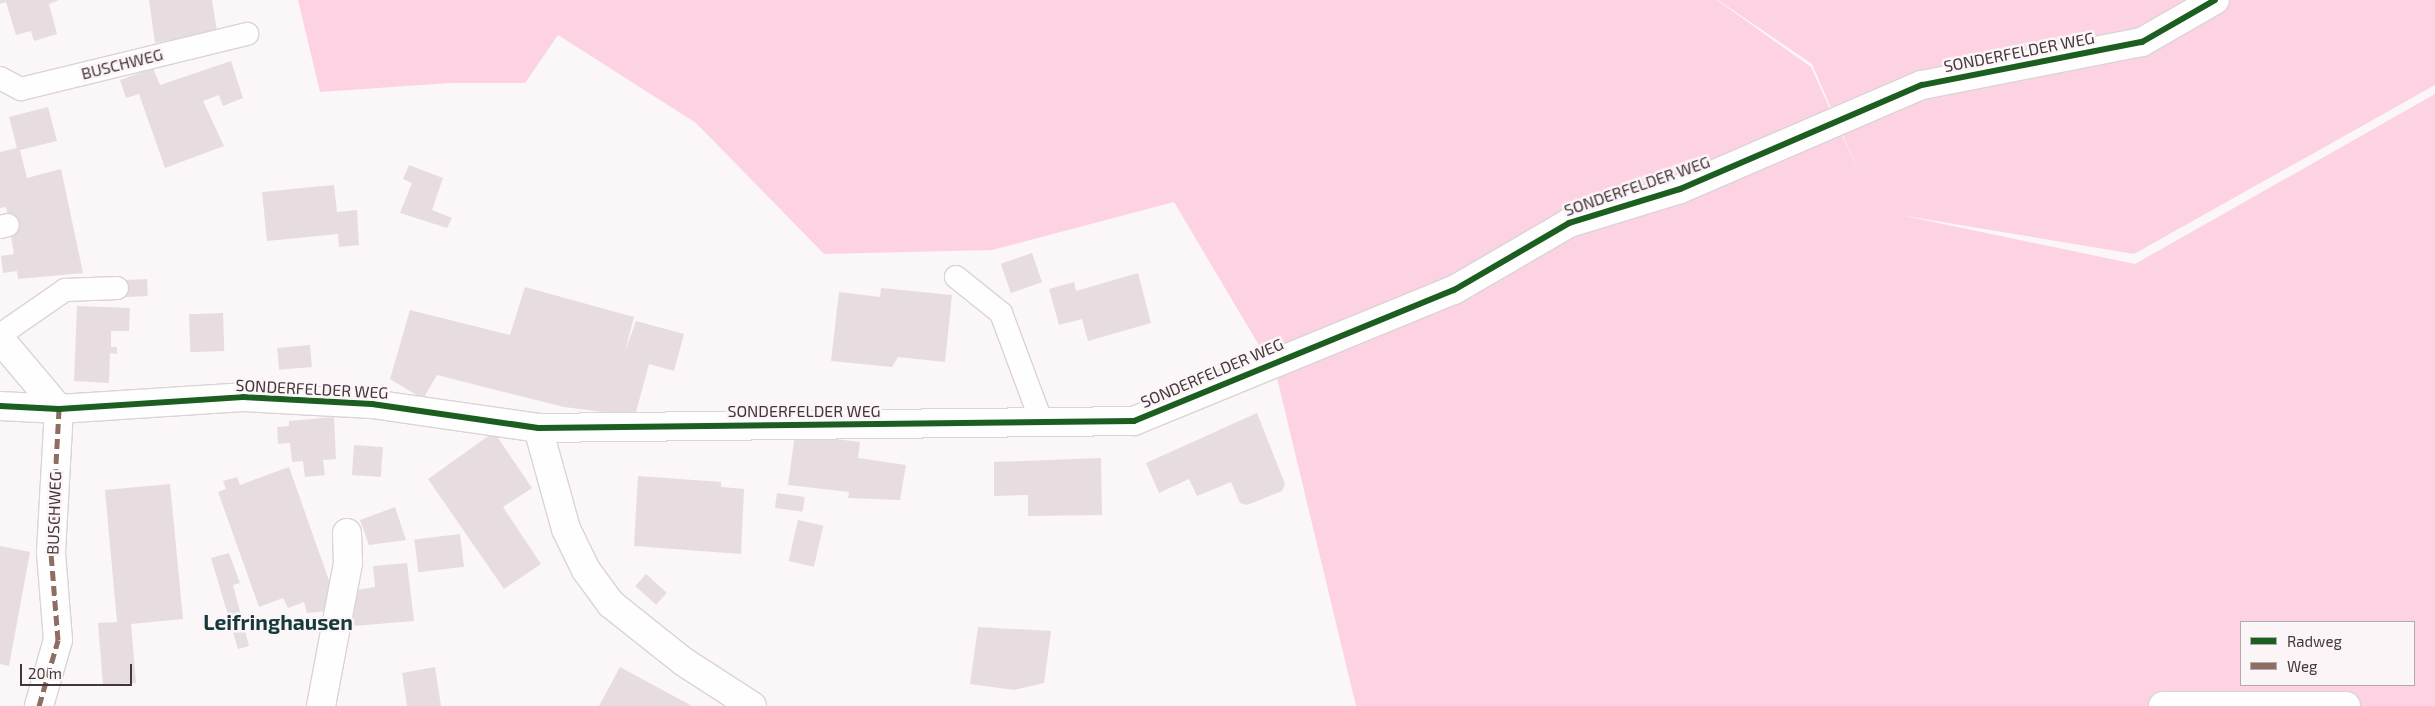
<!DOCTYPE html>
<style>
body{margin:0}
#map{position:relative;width:2435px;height:706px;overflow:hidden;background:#fbf6f8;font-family:"Exo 2",sans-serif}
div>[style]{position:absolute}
.green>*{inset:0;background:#fdd3e4}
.building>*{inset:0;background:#e7dde0;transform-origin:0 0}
.roads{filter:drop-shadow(1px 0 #dbd3d6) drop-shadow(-1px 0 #dbd3d6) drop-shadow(0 1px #dbd3d6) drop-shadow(0 -1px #dbd3d6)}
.service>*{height:22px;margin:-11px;padding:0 11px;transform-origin:11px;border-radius:11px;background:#fefefe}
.minor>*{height:28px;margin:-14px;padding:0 14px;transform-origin:14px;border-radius:14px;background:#fefefe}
.quiet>*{height:5px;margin-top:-2.5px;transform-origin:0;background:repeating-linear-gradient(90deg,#8d6e63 0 10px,transparent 0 15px)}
.cycleway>*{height:6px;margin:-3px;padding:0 3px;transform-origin:3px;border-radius:3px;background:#1b5e20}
span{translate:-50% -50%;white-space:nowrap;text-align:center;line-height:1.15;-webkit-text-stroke:5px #fcf5f8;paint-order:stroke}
.street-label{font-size:16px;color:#43363b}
.district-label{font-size:21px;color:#16393c;font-weight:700}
.legend{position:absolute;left:2240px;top:621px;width:175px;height:65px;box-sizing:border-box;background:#fcf5f8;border:1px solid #b2a9ac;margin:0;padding:6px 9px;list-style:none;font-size:15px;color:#43363b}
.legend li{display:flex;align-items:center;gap:10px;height:25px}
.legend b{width:25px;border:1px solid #b2a9ac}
.scale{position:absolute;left:20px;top:664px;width:112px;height:22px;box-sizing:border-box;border:2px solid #43363b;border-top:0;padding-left:6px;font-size:15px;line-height:18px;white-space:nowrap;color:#43363b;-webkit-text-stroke:4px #fcf5f8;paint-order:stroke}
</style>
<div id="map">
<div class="green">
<i style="clip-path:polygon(evenodd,298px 0,1717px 0,1811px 67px,1860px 175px,1812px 64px,1718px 0,2435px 0,2435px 85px,2134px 254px,1900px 215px,2135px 264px,2435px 94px,2435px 706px,1356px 706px,1276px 374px,1174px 202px,992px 250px,824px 254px,696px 123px,558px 35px,525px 83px,451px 83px,320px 92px,298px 0,2241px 622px,2414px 622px,2414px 685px,2241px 685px,2241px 622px)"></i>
</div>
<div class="building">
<i style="clip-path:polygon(0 0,59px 0,49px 4px,57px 34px,34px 41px,31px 31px,16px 35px,6px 2px,0 4px)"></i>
<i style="clip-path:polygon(149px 0,212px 0,217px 31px,155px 43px)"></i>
<i style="clip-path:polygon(231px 61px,243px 98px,223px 106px,219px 95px,203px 101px,224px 146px,165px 168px,139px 94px,126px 98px,120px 80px,153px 68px,160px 85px)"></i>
<i style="clip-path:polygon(48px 107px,57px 141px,20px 150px,27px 178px,61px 169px,83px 273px,18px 279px,17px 271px,3px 273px,1px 256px,14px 254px,6px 207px,0 208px,0 152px,17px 148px,9px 117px)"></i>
<i style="clip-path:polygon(409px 165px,443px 178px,432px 210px,452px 218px,447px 228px,400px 213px,412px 183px,403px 179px)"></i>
<i style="clip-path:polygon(334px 185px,337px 212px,357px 210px,359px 245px,339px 247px,338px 234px,267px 241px,262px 192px)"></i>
<i style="left:1032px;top:253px;width:31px;height:33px;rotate:71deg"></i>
<i style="clip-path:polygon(1138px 273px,1151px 323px,1088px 341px,1082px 319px,1059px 325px,1049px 289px,1074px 282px,1076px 291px)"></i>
<i style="left:147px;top:279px;width:17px;height:30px;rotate:87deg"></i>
<i style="clip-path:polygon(525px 287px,634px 317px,625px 351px,636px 321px,684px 334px,674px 371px,649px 364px,635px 416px,564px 407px,437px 375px,423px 399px,390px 379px,410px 310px,510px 335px)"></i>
<i style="clip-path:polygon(881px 288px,952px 295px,945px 362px,898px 357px,892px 367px,831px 361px,839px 292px,880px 297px)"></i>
<i style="clip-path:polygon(77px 306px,130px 308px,129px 331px,111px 331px,111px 347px,117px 347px,117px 354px,110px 353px,109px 383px,74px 381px)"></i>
<i style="left:223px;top:313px;width:38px;height:34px;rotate:88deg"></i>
<i style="left:310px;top:345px;width:22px;height:33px;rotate:85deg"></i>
<i style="clip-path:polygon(1257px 413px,1285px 484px,1282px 491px,1247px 505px,1240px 503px,1231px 482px,1197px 496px,1189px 479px,1159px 493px,1146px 463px)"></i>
<i style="clip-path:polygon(334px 417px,336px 459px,323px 460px,325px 475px,305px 477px,303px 461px,292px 462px,290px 443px,278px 444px,277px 427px,289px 426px,289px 421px)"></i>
<i style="clip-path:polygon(494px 432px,532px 488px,503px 507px,541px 564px,504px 589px,428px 479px)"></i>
<i style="clip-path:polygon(795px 434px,860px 442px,858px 458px,906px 465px,900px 500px,848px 498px,849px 492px,788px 485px)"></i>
<i style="left:354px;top:445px;width:29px;height:30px;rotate:4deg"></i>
<i style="clip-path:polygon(1101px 458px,1102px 515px,1028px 516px,1028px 495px,994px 496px,994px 462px)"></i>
<i style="clip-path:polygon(289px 467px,332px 589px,328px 611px,307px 613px,304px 602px,288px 608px,283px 598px,259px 607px,218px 492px,226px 489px,223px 481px,237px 477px,240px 485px)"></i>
<i style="clip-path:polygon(638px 476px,721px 482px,721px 487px,744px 489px,741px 554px,634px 546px)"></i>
<i style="clip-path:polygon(170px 484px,183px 619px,131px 624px,136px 683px,103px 685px,98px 623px,117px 622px,105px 490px)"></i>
<i style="left:777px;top:493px;width:28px;height:15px;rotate:8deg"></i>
<i style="clip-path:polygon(395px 507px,406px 540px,369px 545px,360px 520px)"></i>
<i style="left:798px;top:520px;width:26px;height:42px;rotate:13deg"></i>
<i style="left:460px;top:534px;width:33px;height:46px;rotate:83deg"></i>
<i style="clip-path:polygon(0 546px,30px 552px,9px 666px,0 664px)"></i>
<i style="clip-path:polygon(229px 553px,240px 583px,233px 585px,249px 646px,238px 649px,211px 558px)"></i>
<i style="clip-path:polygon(407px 563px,414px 621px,353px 626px,351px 591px,375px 587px,373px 566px)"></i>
<i style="left:646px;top:574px;width:28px;height:16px;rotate:42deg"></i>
<i style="clip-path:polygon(978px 627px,1051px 631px,1044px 683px,1014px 690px,970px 684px)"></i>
<i style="clip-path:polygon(435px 667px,441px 706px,407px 706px,402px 673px)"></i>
<i style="clip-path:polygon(620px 667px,692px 706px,599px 706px)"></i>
</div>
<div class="roads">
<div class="service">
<i style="left:0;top:78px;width:24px;rotate:28deg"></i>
<i style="left:21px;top:89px;width:233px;rotate:-13.7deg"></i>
<i style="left:0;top:227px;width:8px;rotate:-14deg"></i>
<i style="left:956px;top:277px;width:58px;rotate:38.7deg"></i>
<i style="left:1001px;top:313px;width:117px;rotate:69.6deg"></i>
<i style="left:0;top:335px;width:79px;rotate:-34.7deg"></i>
<i style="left:65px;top:290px;width:52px;rotate:-2.2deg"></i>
</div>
<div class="minor">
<i style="left:0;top:339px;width:92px;rotate:49.9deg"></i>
<i style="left:59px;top:409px;width:144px;rotate:93.2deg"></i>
<i style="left:51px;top:553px;width:87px;rotate:85.4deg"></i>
<i style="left:58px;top:640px;width:69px;rotate:106.1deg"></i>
<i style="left:0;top:406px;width:59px;rotate:2.9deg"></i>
<i style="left:59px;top:409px;width:184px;rotate:-3.7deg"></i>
<i style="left:243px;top:397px;width:129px;rotate:3.1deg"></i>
<i style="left:372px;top:404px;width:168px;rotate:8.2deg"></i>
<i style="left:538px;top:428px;width:596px;rotate:-0.67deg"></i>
<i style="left:1134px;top:421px;width:346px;rotate:-22.3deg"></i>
<i style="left:1454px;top:290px;width:133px;rotate:-30.2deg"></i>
<i style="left:1569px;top:223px;width:116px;rotate:-17deg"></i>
<i style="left:1680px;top:189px;width:263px;rotate:-23.3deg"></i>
<i style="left:1922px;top:85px;width:224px;rotate:-11.1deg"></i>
<i style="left:2142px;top:42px;width:84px;rotate:-29.9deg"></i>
<i style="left:538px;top:428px;width:105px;rotate:74.5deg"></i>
<i style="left:566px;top:529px;width:46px;rotate:64deg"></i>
<i style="left:586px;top:570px;width:42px;rotate:53.7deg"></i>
<i style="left:611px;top:604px;width:93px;rotate:38.5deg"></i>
<i style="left:684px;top:662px;width:81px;rotate:32.9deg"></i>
<i style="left:321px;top:706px;width:146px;rotate:-79.3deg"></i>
<i style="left:348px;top:563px;width:30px;rotate:-92deg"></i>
<i style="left:2163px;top:706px;width:183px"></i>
</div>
</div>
<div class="quiet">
<i style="left:39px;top:706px;width:69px;rotate:-73.9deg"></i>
<i style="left:58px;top:640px;width:87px;rotate:-94.6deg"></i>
<i style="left:51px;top:553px;width:144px;rotate:-86.8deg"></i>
</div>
<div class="cycleway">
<i style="left:0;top:406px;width:59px;rotate:2.9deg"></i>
<i style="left:59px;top:409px;width:184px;rotate:-3.7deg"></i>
<i style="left:243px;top:397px;width:129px;rotate:3.1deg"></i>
<i style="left:372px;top:404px;width:168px;rotate:8.2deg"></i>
<i style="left:538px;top:428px;width:596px;rotate:-0.67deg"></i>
<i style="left:1134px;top:421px;width:346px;rotate:-22.3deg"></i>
<i style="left:1454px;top:290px;width:133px;rotate:-30.2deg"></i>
<i style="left:1569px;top:223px;width:116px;rotate:-17deg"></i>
<i style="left:1680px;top:189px;width:263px;rotate:-23.3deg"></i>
<i style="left:1922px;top:85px;width:224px;rotate:-11.1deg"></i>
<i style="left:2142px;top:42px;width:84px;rotate:-29.9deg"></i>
</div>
<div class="street-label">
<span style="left:2019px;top:52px;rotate:-11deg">SONDERFELDER WEG</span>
<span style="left:122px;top:64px;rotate:-14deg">BUSCHWEG</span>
<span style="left:1637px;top:186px;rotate:-19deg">SONDERFELDER WEG</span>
<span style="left:1212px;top:373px;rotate:-23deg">SONDERFELDER WEG</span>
<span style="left:312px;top:389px;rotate:3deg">SONDERFELDER WEG</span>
<span style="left:804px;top:411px">SONDERFELDER WEG</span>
<span style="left:54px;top:513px;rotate:-88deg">BUSCHWEG</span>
</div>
<div class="district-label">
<span style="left:278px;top:622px">Leifringhausen</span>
</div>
<ul class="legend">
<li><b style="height:6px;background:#1b5e20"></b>Radweg</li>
<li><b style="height:6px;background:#8d6e63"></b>Weg</li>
</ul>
<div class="scale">20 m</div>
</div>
